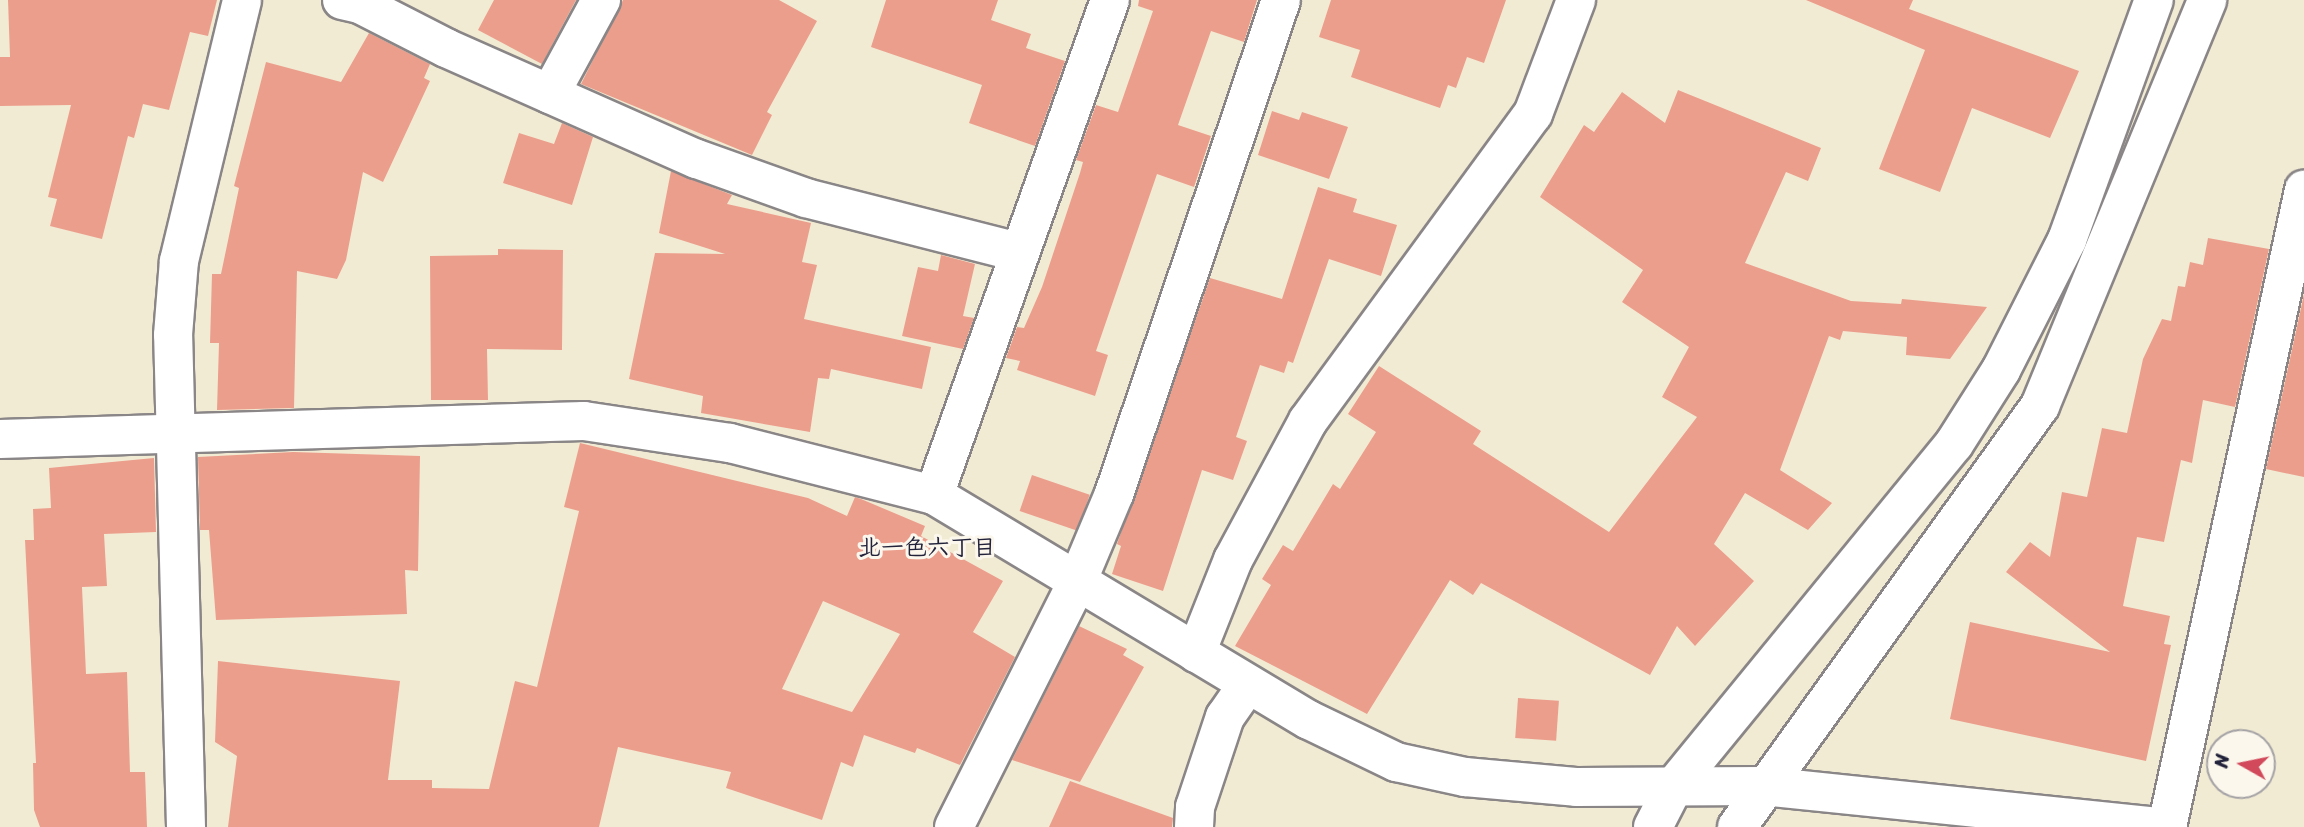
<!DOCTYPE html>
<meta charset="utf-8">
<style>
body{margin:0}
#map{position:relative;width:2304px;height:827px;overflow:hidden;background:#f2ebd3;font-family:Sriracha,"Klee One",sans-serif}
div>[style]{position:absolute}
.building>*{inset:0;background:#ec9e8d;transform-origin:0 0}
.roads{filter:drop-shadow(2px 0 #8a8687) drop-shadow(-2px 0 #8a8687) drop-shadow(0 2px #8a8687) drop-shadow(0 -2px #8a8687)}
.minor>*{height:38px;margin:-19px;padding:0 19px;transform-origin:19px;border-radius:19px;background:#fff}
span{translate:-50% -50%;white-space:nowrap;text-align:center;line-height:1.15;-webkit-text-stroke:6px #fbf7ec;paint-order:stroke}
.neighbourhood-label{font-size:23px;color:#22223b;font-weight:700}
.north{position:absolute;left:2206px;top:729px;width:70px;height:70px;box-sizing:border-box;background:#fbf7ec;border:2px solid #a4a2a5;border-radius:50%;rotate:279deg;font-size:19px;font-weight:700;line-height:28px;text-align:center;color:#22223b}
.north::after{content:'';display:block;margin:auto;width:24px;height:32px;background:#d1495b;clip-path:polygon(50% 0,100% 100%,50% 72%,0 100%)}
</style>
<div id="map">
<div class="building">
<i style="clip-path:polygon(8px 0,217px 0,208px 36px,190px 32px,169px 110px,143px 104px,134px 138px,128px 136px,102px 239px,50px 226px,57px 199px,48px 197px,71px 105px,0 106px,0 57px,10px 57px)"></i>
<i style="clip-path:polygon(494px 0,576px 0,542px 64px,478px 30px)"></i>
<i style="clip-path:polygon(623px 0,779px 0,817px 21px,767px 112px,772px 115px,752px 155px,581px 84px)"></i>
<i style="clip-path:polygon(886px 0,998px 0,991px 20px,1031px 34px,1026px 48px,1065px 61px,1035px 146px,969px 123px,982px 85px,871px 47px)"></i>
<i style="clip-path:polygon(1139px 0,1257px 0,1244px 42px,1211px 31px,1178px 125px,1211px 136px,1194px 187px,1157px 174px,1096px 351px,1108px 355px,1095px 396px,1017px 370px,1020px 361px,1006px 358px,1017px 327px,1024px 328px,1042px 287px,1080px 173px,1083px 162px,1076px 160px,1096px 105px,1118px 112px,1153px 11px,1138px 6px)"></i>
<i style="clip-path:polygon(1331px 0,1506px 0,1484px 63px,1467px 57px,1456px 88px,1448px 85px,1440px 108px,1351px 77px,1360px 50px,1319px 37px)"></i>
<i style="clip-path:polygon(1806px 0,1913px 0,1909px 9px,2079px 71px,2050px 138px,1972px 108px,1940px 192px,1879px 169px,1925px 50px)"></i>
<i style="clip-path:polygon(369px 33px,430px 64px,424px 78px,430px 81px,383px 182px,363px 172px,346px 260px,337px 279px,297px 271px,294px 408px,217px 410px,219px 343px,210px 343px,212px 274px,221px 274px,239px 188px,234px 186px,266px 62px,341px 82px)"></i>
<i style="clip-path:polygon(1678px 90px,1821px 148px,1808px 181px,1786px 172px,1745px 263px,1851px 301px,1901px 304px,1902px 299px,1987px 307px,1950px 359px,1906px 355px,1907px 337px,1843px 331px,1840px 340px,1829px 336px,1780px 470px,1832px 503px,1808px 530px,1745px 493px,1714px 544px,1754px 581px,1695px 646px,1677px 626px,1650px 675px,1481px 583px,1473px 595px,1450px 580px,1367px 714px,1235px 646px,1271px 585px,1262px 579px,1283px 545px,1293px 551px,1333px 484px,1340px 489px,1376px 432px,1348px 414px,1379px 366px,1481px 431px,1473px 444px,1609px 532px,1697px 417px,1662px 397px,1689px 347px,1622px 302px,1643px 270px,1540px 197px,1584px 125px,1594px 132px,1622px 92px,1665px 123px)"></i>
<i style="clip-path:polygon(1272px 111px,1299px 120px,1302px 112px,1348px 127px,1329px 179px,1258px 155px)"></i>
<i style="clip-path:polygon(562px 123px,593px 137px,572px 205px,503px 183px,519px 133px,554px 144px)"></i>
<i style="clip-path:polygon(671px 171px,732px 195px,727px 204px,811px 223px,802px 262px,817px 265px,804px 319px,931px 347px,922px 389px,831px 369px,829px 379px,818px 378px,810px 432px,701px 413px,703px 396px,629px 379px,655px 253px,725px 254px,659px 233px)"></i>
<i style="clip-path:polygon(1318px 187px,1357px 199px,1353px 212px,1397px 225px,1381px 276px,1329px 259px,1293px 363px,1288px 361px,1284px 373px,1260px 365px,1236px 437px,1247px 441px,1233px 480px,1202px 470px,1163px 591px,1112px 574px,1121px 546px,1117px 544px,1210px 278px,1282px 299px)"></i>
<i style="clip-path:polygon(2208px 238px,2269px 249px,2235px 407px,2203px 400px,2192px 463px,2181px 460px,2164px 542px,2137px 537px,2123px 606px,2170px 616px,2164px 644px,2171px 645px,2146px 761px,1950px 719px,1970px 622px,2110px 652px,2006px 572px,2030px 542px,2050px 557px,2062px 492px,2087px 497px,2102px 428px,2127px 433px,2143px 359px,2162px 319px,2171px 321px,2178px 286px,2185px 287px,2190px 262px,2203px 265px)"></i>
<i style="clip-path:polygon(498px 249px,563px 250px,562px 350px,487px 349px,488px 400px,431px 400px,430px 256px,498px 255px)"></i>
<i style="clip-path:polygon(941px 255px,975px 264px,963px 316px,974px 318px,963px 349px,902px 336px,918px 267px,938px 271px)"></i>
<i style="clip-path:polygon(2304px 294px,2304px 477px,2266px 469px)"></i>
<i style="clip-path:polygon(evenodd,580px 443px,808px 498px,847px 516px,855px 497px,861px 499px,925px 526px,921px 536px,1003px 581px,973px 632px,1015px 657px,960px 765px,917px 748px,915px 753px,864px 735px,853px 767px,841px 762px,822px 820px,726px 788px,731px 772px,618px 747px,599px 827px,228px 827px,237px 756px,215px 742px,218px 661px,400px 681px,388px 780px,432px 780px,432px 788px,489px 789px,515px 681px,537px 687px,579px 511px,564px 507px,580px 443px,823px 601px,900px 634px,852px 712px,782px 689px,823px 601px)"></i>
<i style="clip-path:polygon(293px 452px,420px 456px,418px 571px,405px 570px,407px 614px,216px 620px,209px 530px,200px 530px,198px 457px)"></i>
<i style="clip-path:polygon(154px 458px,156px 532px,104px 534px,107px 586px,82px 587px,86px 674px,127px 672px,130px 772px,145px 772px,147px 827px,40px 827px,34px 810px,33px 763px,36px 763px,25px 540px,34px 540px,33px 509px,51px 508px,49px 468px)"></i>
<i style="left:1032px;top:475px;width:61px;height:38px;rotate:19deg"></i>
<i style="clip-path:polygon(1079px 626px,1127px 649px,1123px 655px,1144px 667px,1080px 782px,1012px 760px)"></i>
<i style="left:1518px;top:698px;width:41px;height:40px;rotate:4deg"></i>
<i style="clip-path:polygon(1070px 781px,1173px 818px,1172px 827px,1049px 827px)"></i>
</div>
<div class="roads">
<div class="minor">
<i style="left:342px;top:0;width:18px;rotate:13deg"></i>
<i style="left:360px;top:4px;width:97px;rotate:27.1deg"></i>
<i style="left:446px;top:48px;width:274px;rotate:23.9deg"></i>
<i style="left:697px;top:159px;width:116px;rotate:19.7deg"></i>
<i style="left:806px;top:198px;width:219px;rotate:14.3deg"></i>
<i style="left:550px;top:94px;width:107px;rotate:-61.5deg"></i>
<i style="left:0;top:439px;width:584px;rotate:-1.77deg"></i>
<i style="left:584px;top:421px;width:148px;rotate:8.6deg"></i>
<i style="left:730px;top:443px;width:211px;rotate:14.3deg"></i>
<i style="left:934px;top:495px;width:437px;rotate:31deg"></i>
<i style="left:1309px;top:720px;width:97px;rotate:25.8deg"></i>
<i style="left:1396px;top:762px;width:71px;rotate:12.3deg"></i>
<i style="left:1465px;top:777px;width:111px;rotate:5.1deg"></i>
<i style="left:1576px;top:787px;width:187px;rotate:-0.3deg"></i>
<i style="left:1763px;top:786px;width:402px;rotate:5.9deg"></i>
<i style="left:934px;top:495px;width:525px;rotate:-70.43deg"></i>
<i style="left:1196px;top:653px;width:100px;rotate:-68.3deg"></i>
<i style="left:1233px;top:560px;width:158px;rotate:-61.7deg"></i>
<i style="left:1308px;top:421px;width:381px;rotate:-53.8deg"></i>
<i style="left:1533px;top:114px;width:122px;rotate:-69.3deg"></i>
<i style="left:186px;top:827px;width:492px;rotate:-91.5deg"></i>
<i style="left:173px;top:335px;width:74px;rotate:-85.4deg"></i>
<i style="left:179px;top:261px;width:268px;rotate:-76.4deg"></i>
<i style="left:954px;top:827px;width:274px;rotate:-63.3deg"></i>
<i style="left:1077px;top:582px;width:95px;rotate:-67.2deg"></i>
<i style="left:1114px;top:494px;width:521px;rotate:-71.32deg"></i>
<i style="left:1194px;top:827px;width:20px;rotate:-87deg"></i>
<i style="left:1195px;top:807px;width:95px;rotate:-71.6deg"></i>
<i style="left:1225px;top:717px;width:40px;rotate:-55.1deg"></i>
<i style="left:1653px;top:827px;width:46px;rotate:-62.9deg"></i>
<i style="left:1674px;top:786px;width:442px;rotate:-50.7deg"></i>
<i style="left:1954px;top:444px;width:88px;rotate:-57.6deg"></i>
<i style="left:2001px;top:370px;width:146px;rotate:-63.1deg"></i>
<i style="left:2067px;top:240px;width:255px;rotate:-70.1deg"></i>
<i style="left:1737px;top:827px;width:519px;rotate:-54.26deg"></i>
<i style="left:2040px;top:406px;width:439px;rotate:-67.6deg"></i>
<i style="left:2167px;top:827px;width:652px;rotate:-77.86deg"></i>
</div>
</div>
<div class="neighbourhood-label">
<span style="left:927px;top:548px">北一色六丁目</span>
</div>
<div class="north">N</div>
</div>
